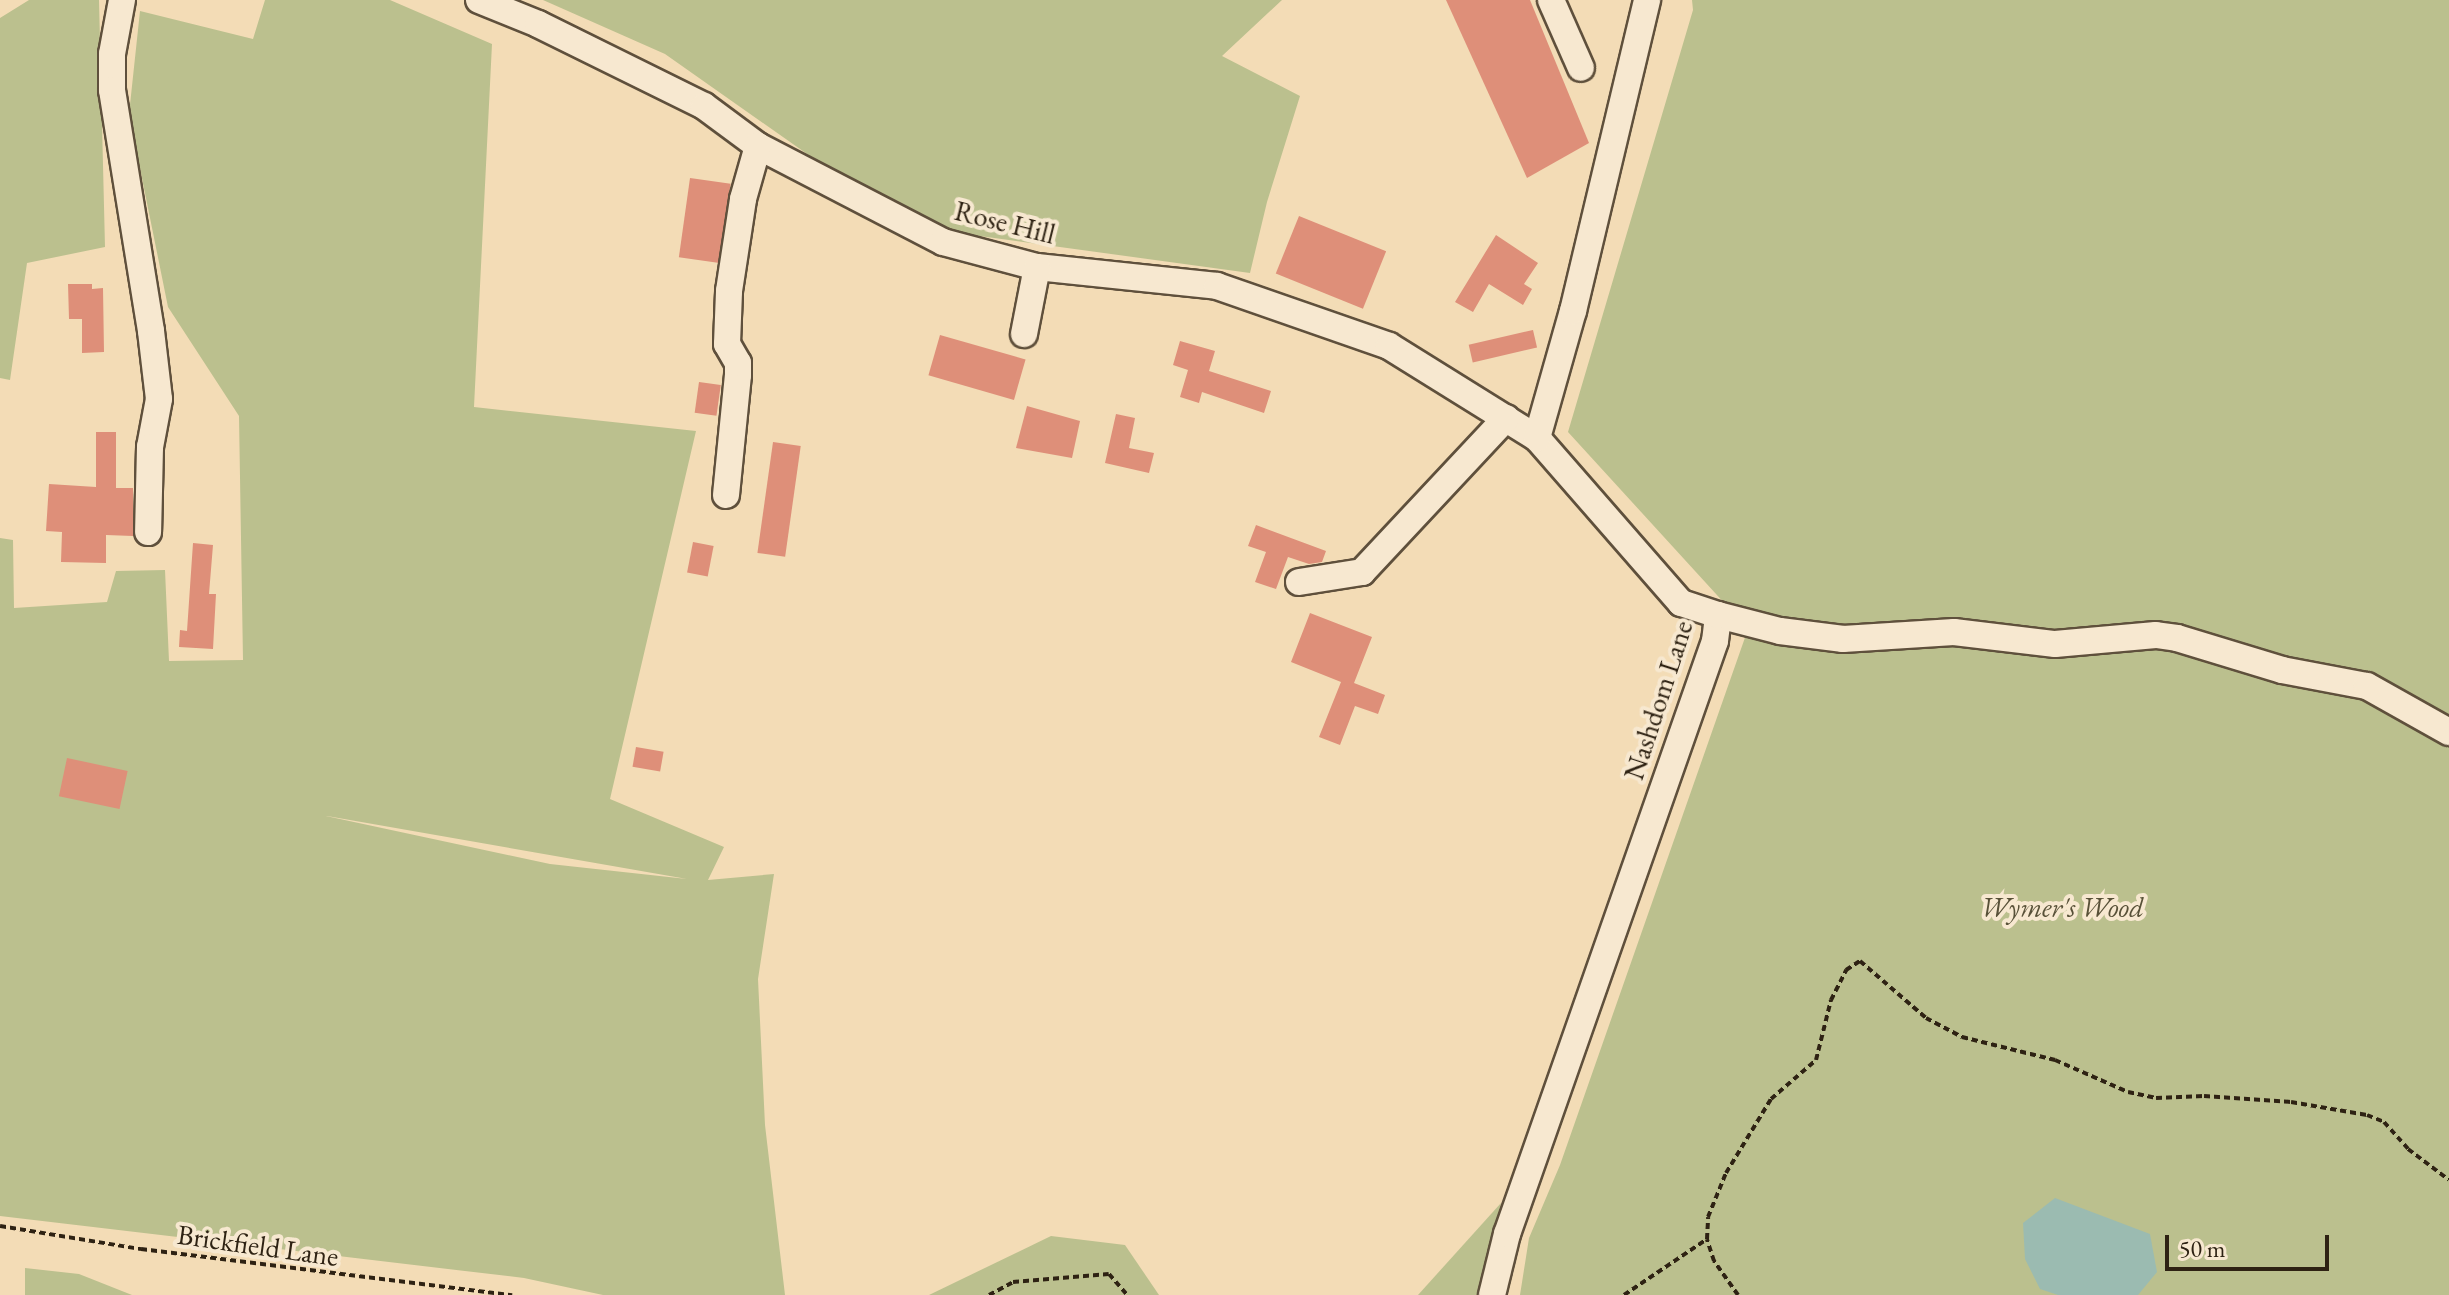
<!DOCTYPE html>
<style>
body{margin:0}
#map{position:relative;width:2449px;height:1295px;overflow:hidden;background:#f3dcb6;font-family:"EB Garamond",serif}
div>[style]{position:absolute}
.green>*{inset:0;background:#bbc08e}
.water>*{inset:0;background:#9bbbb1}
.building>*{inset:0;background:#de8f79;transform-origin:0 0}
.path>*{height:4px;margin-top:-2px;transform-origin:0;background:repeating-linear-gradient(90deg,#2e2213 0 6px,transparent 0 10px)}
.roads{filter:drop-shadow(2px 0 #5f503c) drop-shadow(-2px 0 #5f503c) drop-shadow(0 2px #5f503c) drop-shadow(0 -2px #5f503c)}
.minor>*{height:26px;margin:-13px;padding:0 13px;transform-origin:13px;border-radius:13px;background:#f7e8d0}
span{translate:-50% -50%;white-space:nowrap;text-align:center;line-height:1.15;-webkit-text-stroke:8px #f7e8d0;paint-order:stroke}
.street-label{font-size:28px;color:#2e2213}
.park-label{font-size:28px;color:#585138;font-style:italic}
.scale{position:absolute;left:2165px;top:1235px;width:164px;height:36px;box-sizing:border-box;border:4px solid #2e2213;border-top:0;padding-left:10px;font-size:24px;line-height:28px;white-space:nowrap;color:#2e2213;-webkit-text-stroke:6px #f7e8d0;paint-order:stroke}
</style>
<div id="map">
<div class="green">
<i style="clip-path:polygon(29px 0,99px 0,105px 247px,27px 263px,10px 380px,0 378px,0 18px)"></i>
<i style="clip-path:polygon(evenodd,265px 0,390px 0,492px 44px,474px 407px,696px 431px,610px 799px,724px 847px,708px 880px,774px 874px,758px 979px,765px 1125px,785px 1295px,603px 1295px,524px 1278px,0 1216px,0 538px,13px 540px,14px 608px,107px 602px,116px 571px,165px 570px,169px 661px,243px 660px,239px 416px,168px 307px,129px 114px,140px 11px,253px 39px,265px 0,326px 816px,327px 816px,687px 879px,550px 864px,326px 816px)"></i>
<i style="clip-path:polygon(543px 0,1282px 0,1222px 56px,1300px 96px,1267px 202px,1250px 273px,943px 231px,810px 156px,665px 54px)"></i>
<i style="clip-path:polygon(1692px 0,2449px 0,2449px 1295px,1520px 1295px,1529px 1238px,1560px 1165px,1748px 629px,1568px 432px,1693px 10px)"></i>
<i style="clip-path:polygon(1501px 1203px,1480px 1295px,1418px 1295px)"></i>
<i style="clip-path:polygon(1051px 1236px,1125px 1245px,1159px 1295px,929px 1295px)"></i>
<i style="clip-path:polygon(25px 1268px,79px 1274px,132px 1295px,25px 1295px)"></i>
</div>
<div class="water">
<i style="clip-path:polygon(2055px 1198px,2150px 1234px,2157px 1272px,2138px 1295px,2058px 1295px,2040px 1289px,2025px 1259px,2023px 1223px)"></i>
</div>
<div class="building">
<i style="clip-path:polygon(1446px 0,1530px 0,1589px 143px,1527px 178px)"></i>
<i style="left:690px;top:178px;width:41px;height:80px;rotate:8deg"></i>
<i style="left:1299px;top:216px;width:94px;height:62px;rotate:22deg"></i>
<i style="clip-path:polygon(1496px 235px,1538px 263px,1524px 284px,1532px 289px,1523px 305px,1489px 284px,1473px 312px,1455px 302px)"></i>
<i style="clip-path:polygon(68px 284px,92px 284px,92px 289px,103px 288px,104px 352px,82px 353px,82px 319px,69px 319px)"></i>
<i style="left:1533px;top:330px;width:18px;height:66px;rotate:77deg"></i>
<i style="left:940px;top:335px;width:89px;height:42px;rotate:16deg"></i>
<i style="clip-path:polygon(1180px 341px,1215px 351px,1209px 371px,1271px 391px,1264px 413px,1202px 392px,1199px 403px,1180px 397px,1188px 370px,1173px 365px)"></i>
<i style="left:699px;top:382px;width:22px;height:31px;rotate:8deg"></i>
<i style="clip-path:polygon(1027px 406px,1080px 421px,1072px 458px,1016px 448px)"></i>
<i style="clip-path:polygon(1116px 414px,1135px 418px,1129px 448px,1154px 453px,1149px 473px,1105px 463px)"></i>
<i style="clip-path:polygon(96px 432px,116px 432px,116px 488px,133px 488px,133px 536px,106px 535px,106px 563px,61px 562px,62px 532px,46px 531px,49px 484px,96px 487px)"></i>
<i style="left:773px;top:442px;width:28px;height:112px;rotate:8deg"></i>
<i style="clip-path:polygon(1256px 525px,1326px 551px,1322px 562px,1309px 564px,1288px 557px,1276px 589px,1255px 582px,1266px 552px,1248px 546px)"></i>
<i style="left:693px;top:542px;width:21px;height:31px;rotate:11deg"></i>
<i style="clip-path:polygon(193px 543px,213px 545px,209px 594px,216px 594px,213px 649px,179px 647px,180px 630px,187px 631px)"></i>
<i style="clip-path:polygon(1310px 613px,1372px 637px,1354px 683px,1385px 695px,1378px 714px,1355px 706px,1340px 745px,1319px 737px,1341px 682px,1291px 662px)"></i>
<i style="left:636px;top:747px;width:28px;height:20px;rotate:10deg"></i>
<i style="left:67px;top:758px;width:62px;height:39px;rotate:12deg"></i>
</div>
<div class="path">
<i style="left:0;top:1226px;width:143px;rotate:9.3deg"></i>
<i style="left:141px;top:1249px;width:374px;rotate:7.1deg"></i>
<i style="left:989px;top:1295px;width:27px;rotate:-28deg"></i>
<i style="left:1013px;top:1282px;width:96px;rotate:-4.8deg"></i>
<i style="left:1109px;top:1274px;width:28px;rotate:49deg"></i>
<i style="left:1624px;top:1295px;width:100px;rotate:-34deg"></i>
<i style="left:1738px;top:1295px;width:42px;rotate:-125.2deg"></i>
<i style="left:1714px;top:1261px;width:23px;rotate:-108deg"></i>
<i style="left:1707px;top:1239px;width:22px;rotate:-87deg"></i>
<i style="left:1708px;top:1217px;width:48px;rotate:-67.8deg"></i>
<i style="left:1726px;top:1173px;width:87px;rotate:-58.7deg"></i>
<i style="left:1771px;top:1099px;width:60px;rotate:-40.9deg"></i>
<i style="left:1816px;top:1060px;width:62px;rotate:-76deg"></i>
<i style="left:1831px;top:1000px;width:34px;rotate:-63deg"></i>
<i style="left:1846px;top:970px;width:17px;rotate:-33deg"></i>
<i style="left:1860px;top:961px;width:87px;rotate:40.8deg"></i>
<i style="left:1926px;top:1018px;width:41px;rotate:27.8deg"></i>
<i style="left:1962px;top:1037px;width:96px;rotate:13.9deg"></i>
<i style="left:2055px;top:1060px;width:80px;rotate:23.7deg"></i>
<i style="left:2128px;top:1092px;width:29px;rotate:12deg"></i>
<i style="left:2156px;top:1098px;width:48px;rotate:-2.4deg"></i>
<i style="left:2204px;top:1096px;width:87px;rotate:3.9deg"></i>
<i style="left:2291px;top:1102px;width:77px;rotate:9.7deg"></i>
<i style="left:2367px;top:1115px;width:18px;rotate:22deg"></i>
<i style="left:2384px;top:1122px;width:36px;rotate:48deg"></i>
<i style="left:2408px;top:1149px;width:51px;rotate:37.1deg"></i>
</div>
<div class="roads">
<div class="minor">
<i style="left:122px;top:0;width:55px;rotate:100.5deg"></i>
<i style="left:112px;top:54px;width:36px;rotate:90deg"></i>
<i style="left:112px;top:90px;width:244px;rotate:80.8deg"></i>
<i style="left:151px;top:331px;width:68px;rotate:83.3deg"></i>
<i style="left:159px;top:399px;width:49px;rotate:100.6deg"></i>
<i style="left:150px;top:447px;width:85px;rotate:91.3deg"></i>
<i style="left:479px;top:0;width:64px;rotate:22.1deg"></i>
<i style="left:538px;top:24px;width:185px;rotate:26.3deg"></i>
<i style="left:704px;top:106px;width:67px;rotate:36.5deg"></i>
<i style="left:758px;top:146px;width:208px;rotate:27.4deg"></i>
<i style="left:943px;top:242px;width:97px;rotate:14.9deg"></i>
<i style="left:1037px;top:267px;width:181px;rotate:6deg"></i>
<i style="left:1217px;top:286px;width:182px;rotate:19.2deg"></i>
<i style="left:1389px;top:346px;width:174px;rotate:31.9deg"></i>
<i style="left:1551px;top:0;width:74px;rotate:66.2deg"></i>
<i style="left:1024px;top:334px;width:68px;rotate:-79deg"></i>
<i style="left:726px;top:495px;width:121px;rotate:-84.3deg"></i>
<i style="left:738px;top:375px;width:12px;rotate:-90deg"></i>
<i style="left:738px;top:363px;width:22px;rotate:-120deg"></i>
<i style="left:727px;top:344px;width:53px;rotate:-87.8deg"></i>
<i style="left:729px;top:291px;width:93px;rotate:-81.3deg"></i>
<i style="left:743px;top:199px;width:55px;rotate:-74.2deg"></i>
<i style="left:1299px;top:582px;width:64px;rotate:-9deg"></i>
<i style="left:1362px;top:572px;width:211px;rotate:-46.9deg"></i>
<i style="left:1718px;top:615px;width:64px;rotate:14.5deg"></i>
<i style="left:1780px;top:631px;width:64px;rotate:7.2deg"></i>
<i style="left:1843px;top:639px;width:111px;rotate:-3.6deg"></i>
<i style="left:1954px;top:632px;width:102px;rotate:6.8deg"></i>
<i style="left:2055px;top:644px;width:101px;rotate:-5.1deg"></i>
<i style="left:2156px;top:635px;width:21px;rotate:8deg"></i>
<i style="left:2177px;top:638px;width:110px;rotate:16.9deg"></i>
<i style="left:2282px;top:670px;width:86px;rotate:10.7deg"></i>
<i style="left:2367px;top:686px;width:94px;rotate:29.3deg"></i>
<i style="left:1492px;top:1295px;width:63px;rotate:-76.2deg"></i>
<i style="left:1507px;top:1234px;width:628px;rotate:-70.67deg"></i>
<i style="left:1715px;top:641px;width:26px;rotate:-83deg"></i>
<i style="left:1718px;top:615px;width:39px;rotate:-162deg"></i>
<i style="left:1681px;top:603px;width:219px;rotate:-131.1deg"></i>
<i style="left:1537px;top:438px;width:132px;rotate:-74.2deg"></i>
<i style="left:1573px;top:311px;width:320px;rotate:-76.6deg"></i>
</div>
</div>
<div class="street-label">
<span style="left:1005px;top:222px;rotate:14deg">Rose Hill</span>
<span style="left:1658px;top:700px;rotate:-72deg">Nashdom Lane</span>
<span style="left:258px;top:1245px;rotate:8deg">Brickfield Lane</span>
</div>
<div class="park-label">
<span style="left:2062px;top:907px">Wymer's Wood</span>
</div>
<div class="scale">50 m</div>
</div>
